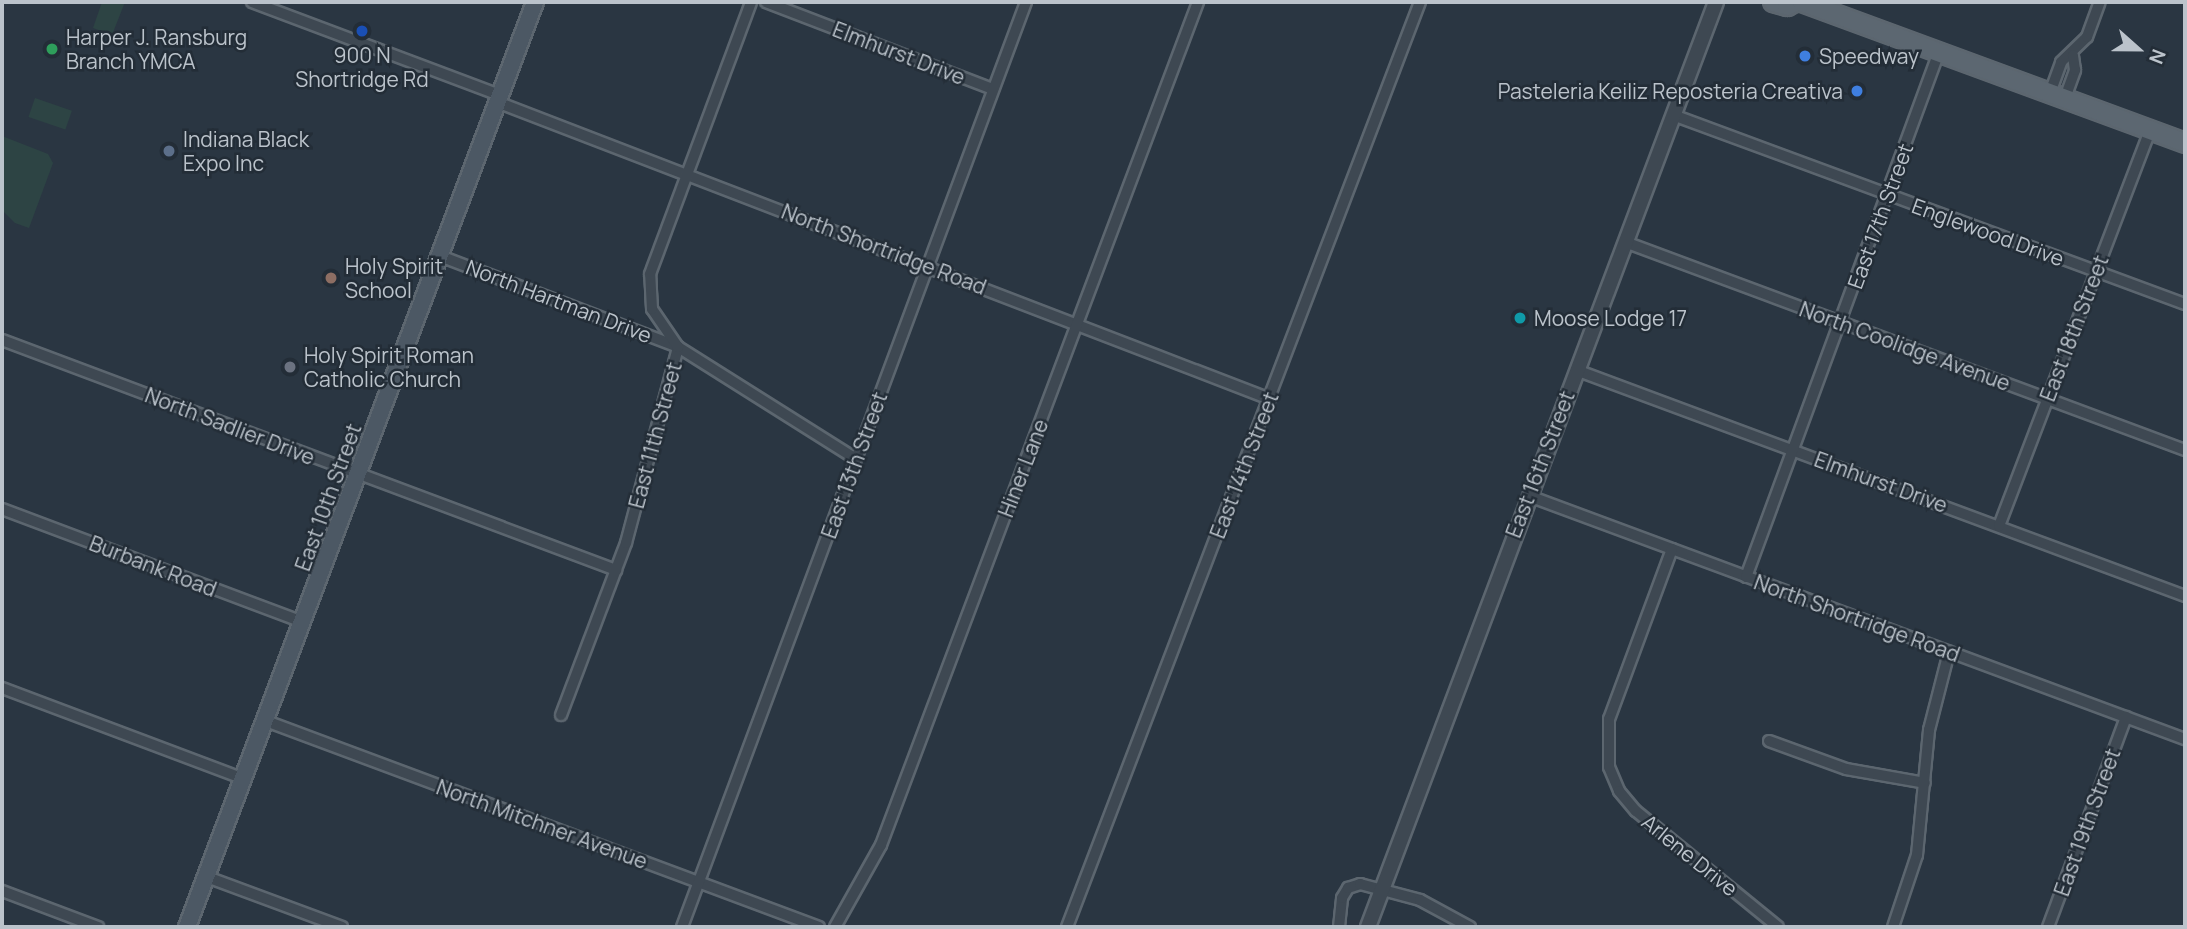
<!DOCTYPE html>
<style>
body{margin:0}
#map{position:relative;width:2187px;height:929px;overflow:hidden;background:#2a3642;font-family:Manrope,sans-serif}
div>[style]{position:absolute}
.green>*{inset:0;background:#2d4444;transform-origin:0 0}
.roads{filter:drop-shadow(2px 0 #5c666f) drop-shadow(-2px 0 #5c666f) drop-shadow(0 2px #5c666f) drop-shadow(0 -2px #5c666f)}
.minor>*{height:10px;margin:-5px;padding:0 5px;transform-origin:5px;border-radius:5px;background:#3e4852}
.tertiary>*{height:14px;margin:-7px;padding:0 7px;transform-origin:7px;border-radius:7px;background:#3e4852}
.secondary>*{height:16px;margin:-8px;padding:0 8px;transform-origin:8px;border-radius:8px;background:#4c5864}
.primary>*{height:18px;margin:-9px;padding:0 9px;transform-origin:9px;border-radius:9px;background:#5c6771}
.dots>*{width:19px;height:19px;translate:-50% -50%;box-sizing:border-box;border:4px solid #232d37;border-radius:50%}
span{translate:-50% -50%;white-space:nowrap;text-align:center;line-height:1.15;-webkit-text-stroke:5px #232d37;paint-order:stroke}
.poi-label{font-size:21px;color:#bbc3cb}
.left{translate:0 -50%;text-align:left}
.right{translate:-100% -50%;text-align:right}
.street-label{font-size:21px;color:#bbc3cb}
.frame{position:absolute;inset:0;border:4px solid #bbc3cb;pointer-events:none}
.north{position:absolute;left:2103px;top:14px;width:70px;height:70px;-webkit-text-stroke:5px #232d37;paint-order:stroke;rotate:111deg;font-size:19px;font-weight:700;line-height:28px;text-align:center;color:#bbc3cb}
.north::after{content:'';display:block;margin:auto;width:24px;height:32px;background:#bbc3cb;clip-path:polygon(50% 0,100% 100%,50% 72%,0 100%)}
</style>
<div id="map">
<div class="green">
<i style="clip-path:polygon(102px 2px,125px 2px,112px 35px,93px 28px)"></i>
<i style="left:35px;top:98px;width:39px;height:20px;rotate:19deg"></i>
<i style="clip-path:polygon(2px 136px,48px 154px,53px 163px,29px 228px,15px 223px,2px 210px)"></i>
</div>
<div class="roads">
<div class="minor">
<i style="left:252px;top:2px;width:265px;rotate:20.6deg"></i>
<i style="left:766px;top:2px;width:243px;rotate:21deg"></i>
<i style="left:2050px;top:93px;width:33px;rotate:-70deg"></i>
<i style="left:2061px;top:62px;width:36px;rotate:-44deg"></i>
<i style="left:2087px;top:37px;width:37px;rotate:-70deg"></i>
<i style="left:2065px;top:98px;width:30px;rotate:-70deg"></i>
<i style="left:2075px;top:70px;width:15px;rotate:-98deg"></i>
<i style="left:497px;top:102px;width:828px;rotate:21.02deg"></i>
<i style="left:1673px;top:115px;width:546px;rotate:20.26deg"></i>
<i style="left:1625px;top:242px;width:597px;rotate:20.38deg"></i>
<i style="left:440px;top:256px;width:255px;rotate:20.9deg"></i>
<i style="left:678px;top:347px;width:210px;rotate:32.2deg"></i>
<i style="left:2px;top:340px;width:656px;rotate:20.54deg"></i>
<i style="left:1576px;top:370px;width:650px;rotate:20.36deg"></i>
<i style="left:1529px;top:496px;width:700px;rotate:20.33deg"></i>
<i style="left:2px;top:509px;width:322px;rotate:20.6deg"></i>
<i style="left:1999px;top:526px;width:424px;rotate:-69.1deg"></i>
<i style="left:1672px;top:549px;width:181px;rotate:110.3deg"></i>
<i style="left:1609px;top:719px;width:48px;rotate:90deg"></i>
<i style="left:1609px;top:767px;width:26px;rotate:67deg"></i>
<i style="left:1619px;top:791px;width:26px;rotate:50deg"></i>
<i style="left:1636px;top:811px;width:183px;rotate:39.2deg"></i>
<i style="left:1746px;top:577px;width:559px;rotate:-69.82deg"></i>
<i style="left:2px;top:688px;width:259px;rotate:20.6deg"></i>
<i style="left:561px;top:715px;width:184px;rotate:-69.3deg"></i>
<i style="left:626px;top:543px;width:203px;rotate:-75.1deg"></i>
<i style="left:678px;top:347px;width:46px;rotate:-124.4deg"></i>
<i style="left:652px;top:309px;width:35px;rotate:-93deg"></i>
<i style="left:650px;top:274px;width:290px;rotate:-69.6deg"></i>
<i style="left:266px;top:721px;width:590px;rotate:20.43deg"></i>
<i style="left:1769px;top:741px;width:82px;rotate:20deg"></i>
<i style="left:1846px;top:769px;width:80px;rotate:10deg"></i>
<i style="left:207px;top:877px;width:144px;rotate:20.3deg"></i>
<i style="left:2px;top:891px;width:103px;rotate:20.6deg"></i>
<i style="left:682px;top:927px;width:987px;rotate:-69.6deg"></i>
<i style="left:835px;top:927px;width:94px;rotate:-60.7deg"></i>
<i style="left:881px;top:845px;width:901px;rotate:-69.39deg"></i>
<i style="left:1067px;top:927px;width:990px;rotate:-69.11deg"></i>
<i style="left:1339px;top:927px;width:29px;rotate:-84deg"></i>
<i style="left:1342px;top:898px;width:12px;rotate:-59deg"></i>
<i style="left:1348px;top:888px;width:13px;rotate:-18deg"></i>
<i style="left:1360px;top:884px;width:62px;rotate:14.9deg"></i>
<i style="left:1420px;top:900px;width:57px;rotate:28.4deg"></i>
<i style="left:1893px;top:927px;width:76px;rotate:-71.6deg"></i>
<i style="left:1917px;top:855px;width:126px;rotate:-84.5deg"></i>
<i style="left:1929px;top:730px;width:81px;rotate:-75.6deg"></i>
<i style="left:2048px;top:927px;width:224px;rotate:-69.6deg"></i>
</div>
<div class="tertiary">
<i style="left:1368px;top:927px;width:988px;rotate:-69.38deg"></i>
</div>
<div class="secondary">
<i style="left:187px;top:927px;width:988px;rotate:-69.38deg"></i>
</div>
<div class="primary">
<i style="left:1773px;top:2px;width:15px;rotate:16deg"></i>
<i style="left:1787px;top:6px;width:9px;rotate:-27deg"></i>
<i style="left:1802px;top:2px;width:408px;rotate:20.2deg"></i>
</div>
</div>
<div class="dots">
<i style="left:362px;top:31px;background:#1a4fb4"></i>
<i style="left:52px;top:49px;background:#2e9e5b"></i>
<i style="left:1805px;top:56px;background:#3f7fe0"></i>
<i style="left:1857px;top:91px;background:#3f7fe0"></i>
<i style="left:169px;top:151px;background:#5c6f8a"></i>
<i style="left:331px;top:278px;background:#8d6e63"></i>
<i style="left:1520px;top:318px;background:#0f9aa8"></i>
<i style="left:290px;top:367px;background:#6b7280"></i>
</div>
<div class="poi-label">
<span class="left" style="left:66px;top:49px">Harper J. Ransburg<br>Branch YMCA</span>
<span style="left:362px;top:67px">900 N<br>Shortridge Rd</span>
<span class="left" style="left:1819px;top:56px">Speedway</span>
<span class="right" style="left:1843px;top:91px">Pasteleria Keiliz Reposteria Creativa</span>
<span class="left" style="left:183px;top:151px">Indiana Black<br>Expo Inc</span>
<span class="left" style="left:345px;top:278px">Holy Spirit<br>School</span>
<span class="left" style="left:1534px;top:318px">Moose Lodge 17</span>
<span class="left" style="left:304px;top:367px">Holy Spirit Roman<br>Catholic Church</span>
</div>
<div class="street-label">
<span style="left:899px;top:53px;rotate:21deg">Elmhurst Drive</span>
<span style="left:1880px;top:216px;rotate:-70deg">East 17th Street</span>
<span style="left:1988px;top:232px;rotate:20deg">Englewood Drive</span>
<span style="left:884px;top:249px;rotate:21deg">North Shortridge Road</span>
<span style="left:559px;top:301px;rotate:21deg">North Hartman Drive</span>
<span style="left:2074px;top:328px;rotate:-69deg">East 18th Street</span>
<span style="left:1905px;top:346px;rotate:20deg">North Coolidge Avenue</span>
<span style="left:230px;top:426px;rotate:21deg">North Sadlier Drive</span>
<span style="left:655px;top:435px;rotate:-75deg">East 11th Street</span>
<span style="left:1540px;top:464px;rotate:-69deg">East 16th Street</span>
<span style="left:854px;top:465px;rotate:-70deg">East 13th Street</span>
<span style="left:1244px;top:465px;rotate:-69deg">East 14th Street</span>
<span style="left:1023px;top:468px;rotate:-69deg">Hiner Lane</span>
<span style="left:1881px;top:482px;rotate:20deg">Elmhurst Drive</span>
<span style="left:328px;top:497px;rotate:-70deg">East 10th Street</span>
<span style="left:153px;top:566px;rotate:21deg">Burbank Road</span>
<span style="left:1857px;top:618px;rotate:20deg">North Shortridge Road</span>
<span style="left:2087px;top:822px;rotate:-70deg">East 19th Street</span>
<span style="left:542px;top:824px;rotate:20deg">North Mitchner Avenue</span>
<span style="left:1690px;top:855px;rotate:39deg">Arlene Drive</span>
</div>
<div class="frame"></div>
<div class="north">N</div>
</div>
